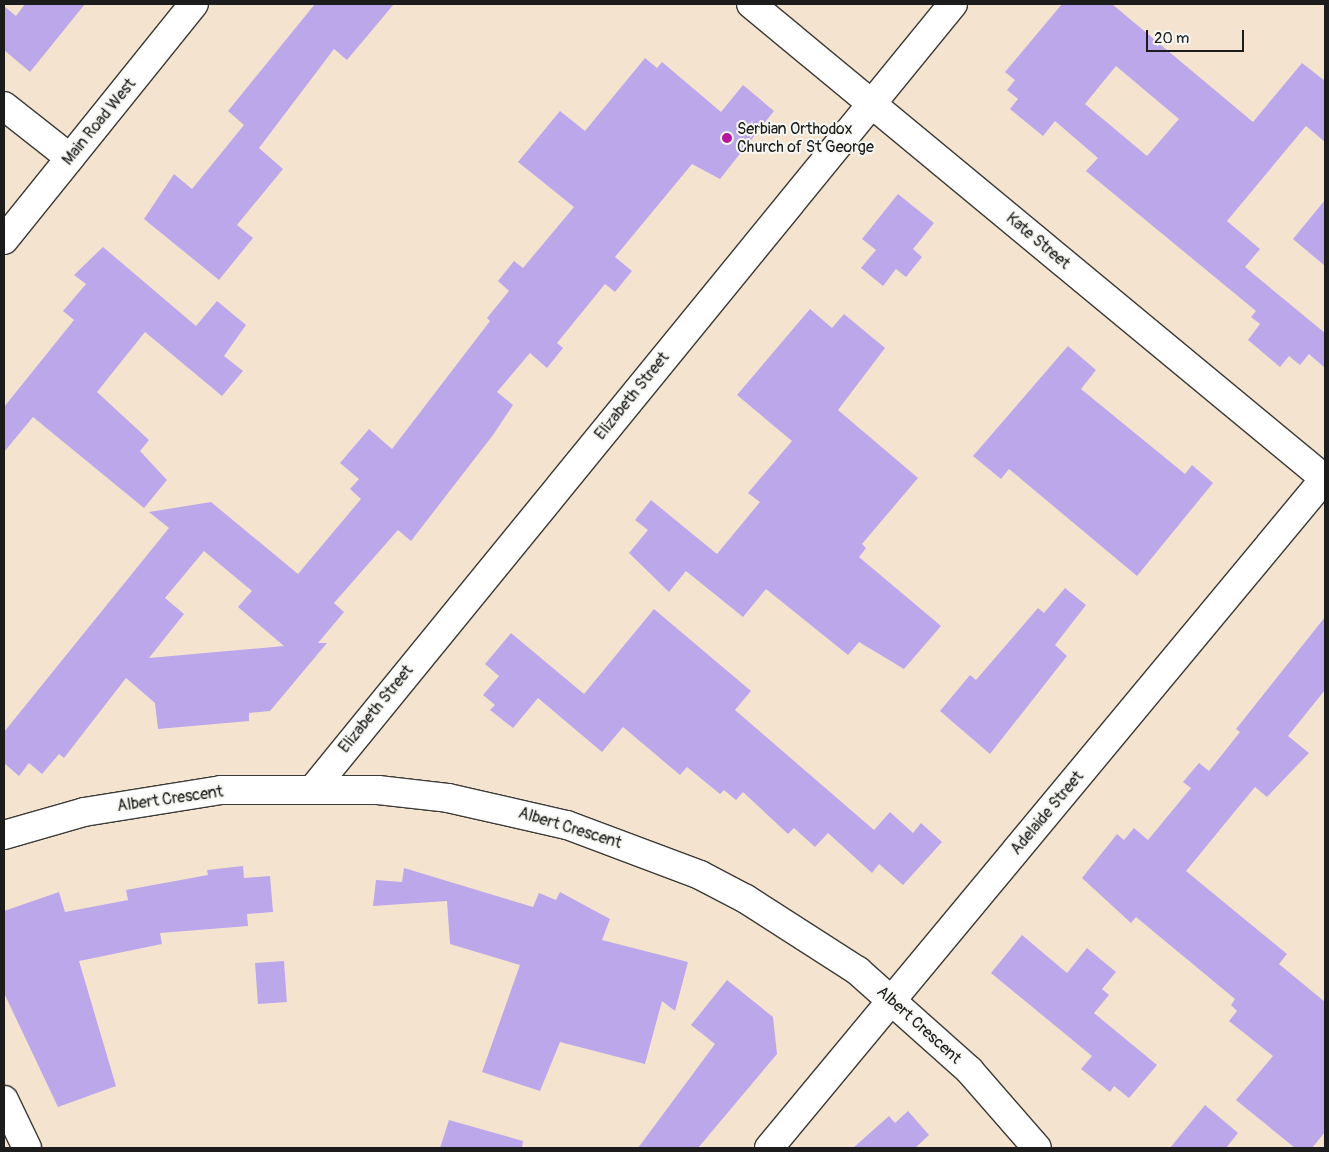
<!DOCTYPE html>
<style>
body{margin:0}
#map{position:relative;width:1329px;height:1152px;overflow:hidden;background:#f4e4cf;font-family:Pangolin,sans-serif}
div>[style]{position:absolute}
.building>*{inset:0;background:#bda7eb;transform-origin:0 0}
.roads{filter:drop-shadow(1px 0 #3c3a37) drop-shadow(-1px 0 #3c3a37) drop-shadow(0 1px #3c3a37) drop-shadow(0 -1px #3c3a37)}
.minor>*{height:28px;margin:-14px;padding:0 14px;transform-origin:14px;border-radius:14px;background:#fff}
.major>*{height:28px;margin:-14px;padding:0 14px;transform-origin:14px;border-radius:14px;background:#fff}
.dots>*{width:14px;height:14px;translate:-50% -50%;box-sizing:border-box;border:2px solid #f6f6f2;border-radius:50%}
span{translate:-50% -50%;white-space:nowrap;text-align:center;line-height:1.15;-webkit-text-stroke:4px #f6f6f2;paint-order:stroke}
.street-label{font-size:16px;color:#1c1c1c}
.poi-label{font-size:16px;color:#1c1c1c}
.left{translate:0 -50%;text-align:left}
.frame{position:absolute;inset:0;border:5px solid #1c1c1c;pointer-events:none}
.scale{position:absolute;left:1146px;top:30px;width:98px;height:22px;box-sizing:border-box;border:2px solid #1c1c1c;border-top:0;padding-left:6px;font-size:15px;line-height:18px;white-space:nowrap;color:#1c1c1c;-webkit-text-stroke:4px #f6f6f2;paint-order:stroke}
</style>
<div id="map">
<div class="building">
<i style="clip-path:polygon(25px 4px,85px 4px,30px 72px,4px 50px,4px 6px,16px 16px)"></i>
<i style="clip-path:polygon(315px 4px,394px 4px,347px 60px,334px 49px,259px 148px,283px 169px,237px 225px,253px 238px,219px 280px,144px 219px,174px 174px,192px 189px,244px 125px,228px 111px)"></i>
<i style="clip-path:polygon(evenodd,1062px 4px,1112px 4px,1253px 122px,1302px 63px,1325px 81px,1325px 142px,1306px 126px,1227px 221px,1260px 249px,1245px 267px,1325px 333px,1325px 368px,1309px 354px,1300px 365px,1289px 356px,1280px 367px,1248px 340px,1260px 324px,1251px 317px,1256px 311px,1086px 171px,1098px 158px,1055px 121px,1043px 136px,1010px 109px,1018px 99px,1007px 90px,1015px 80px,1005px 72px,1062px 4px,1116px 66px,1179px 119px,1147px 156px,1085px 104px,1116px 66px)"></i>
<i style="clip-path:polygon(evenodd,645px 58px,657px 68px,662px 62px,721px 112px,743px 85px,774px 111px,720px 179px,692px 164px,615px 257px,632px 271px,615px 292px,605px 284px,557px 343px,563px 348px,547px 368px,530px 353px,497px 392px,513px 405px,493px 435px,411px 541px,398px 530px,334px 603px,344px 612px,318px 643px,327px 643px,270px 711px,249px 713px,249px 721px,158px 729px,155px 703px,126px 678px,64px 758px,59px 754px,42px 774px,29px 763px,19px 776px,4px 763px,4px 732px,169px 528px,149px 512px,211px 502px,298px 574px,361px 499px,350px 489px,359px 479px,340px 463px,369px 429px,392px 449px,490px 321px,487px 318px,509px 291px,498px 281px,514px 261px,523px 268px,574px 207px,518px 162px,560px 111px,585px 131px,645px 58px,204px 551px,252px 591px,238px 607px,284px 646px,149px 658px,184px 614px,165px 598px,204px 551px)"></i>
<i style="clip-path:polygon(898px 194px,934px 223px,913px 249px,922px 257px,906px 277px,896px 269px,883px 286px,861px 268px,876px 250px,862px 239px)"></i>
<i style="clip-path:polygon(1325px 200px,1325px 266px,1293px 239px)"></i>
<i style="clip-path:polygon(103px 247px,196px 326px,217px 301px,246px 325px,224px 356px,243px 371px,222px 396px,145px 332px,97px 392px,149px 440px,140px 451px,167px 480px,144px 508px,33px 417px,4px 452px,4px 407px,74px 320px,63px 311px,86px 284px,74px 275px)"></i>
<i style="clip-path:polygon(810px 309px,832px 328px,844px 314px,885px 348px,838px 410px,918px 478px,862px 544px,866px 548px,859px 557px,941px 626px,904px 669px,859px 642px,848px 655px,766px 589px,743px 617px,686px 571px,669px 592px,629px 553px,648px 530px,635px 520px,651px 500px,717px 554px,760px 502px,748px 493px,792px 441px,737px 395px)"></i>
<i style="clip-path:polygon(1068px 346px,1096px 370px,1081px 389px,1185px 474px,1192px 465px,1213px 483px,1137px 576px,1009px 469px,1001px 479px,973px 456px)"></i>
<i style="clip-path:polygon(1065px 588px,1086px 605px,1055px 645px,1067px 656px,990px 754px,940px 711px,970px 675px,976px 680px,1038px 608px,1044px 613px)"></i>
<i style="clip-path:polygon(654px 609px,751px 691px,735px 710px,874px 830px,890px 812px,913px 833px,921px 823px,942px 842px,903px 885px,879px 864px,872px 873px,828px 833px,815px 847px,794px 828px,788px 834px,743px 792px,736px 800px,724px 790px,720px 794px,687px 767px,680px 775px,623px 727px,602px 752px,538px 698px,513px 728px,490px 710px,495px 705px,483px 695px,499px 676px,485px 664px,511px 633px,584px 694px)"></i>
<i style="clip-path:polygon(1325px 617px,1325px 690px,1288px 736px,1309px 753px,1267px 797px,1255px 787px,1186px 871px,1287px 954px,1279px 964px,1325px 1002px,1325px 1132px,1312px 1148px,1295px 1148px,1236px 1100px,1273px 1056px,1229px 1021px,1237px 1011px,1231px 1005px,1235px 999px,1136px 917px,1131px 923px,1082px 878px,1117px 834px,1124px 840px,1134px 828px,1148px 840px,1191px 788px,1183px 782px,1199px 763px,1209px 771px,1240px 732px,1236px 729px)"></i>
<i style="clip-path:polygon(243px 866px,244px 878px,270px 876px,273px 912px,247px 914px,248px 926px,160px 933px,162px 944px,79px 961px,116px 1086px,58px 1107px,4px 993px,4px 911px,59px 892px,65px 912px,128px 900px,126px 890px,208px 875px,207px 870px)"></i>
<i style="clip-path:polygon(404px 868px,533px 907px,539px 893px,556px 900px,560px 892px,610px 919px,602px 940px,688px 962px,675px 1011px,662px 1001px,645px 1064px,560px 1042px,540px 1091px,482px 1072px,520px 965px,450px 944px,447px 901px,373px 906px,376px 880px,402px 882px)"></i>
<i style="clip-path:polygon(1022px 935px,1067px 973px,1087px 948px,1116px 972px,1102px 989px,1109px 995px,1094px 1013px,1157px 1065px,1129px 1098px,1114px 1086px,1110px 1092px,1081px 1069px,1092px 1056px,991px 973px)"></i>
<i style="left:284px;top:961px;width:41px;height:29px;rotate:86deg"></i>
<i style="clip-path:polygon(727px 980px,773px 1017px,777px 1054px,698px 1148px,638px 1148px,715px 1044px,691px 1025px)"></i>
<i style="clip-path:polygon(1205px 1105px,1238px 1133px,1226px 1148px,1170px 1148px)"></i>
<i style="clip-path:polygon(908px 1111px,929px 1135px,915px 1148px,853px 1148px,889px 1116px,895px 1123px)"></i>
<i style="clip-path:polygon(449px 1120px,523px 1141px,522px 1148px,440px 1148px)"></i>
</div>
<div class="roads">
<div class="minor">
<i style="left:751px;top:4px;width:745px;rotate:39.61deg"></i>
<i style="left:4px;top:106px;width:84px;rotate:38.2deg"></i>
<i style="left:313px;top:789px;width:1013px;rotate:-50.81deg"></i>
<i style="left:4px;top:835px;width:83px;rotate:-16deg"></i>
<i style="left:84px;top:812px;width:139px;rotate:-9.1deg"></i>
<i style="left:221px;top:790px;width:157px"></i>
<i style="left:378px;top:790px;width:70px;rotate:6.5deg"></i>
<i style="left:448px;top:798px;width:122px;rotate:12.8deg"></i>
<i style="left:567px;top:825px;width:142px;rotate:20.6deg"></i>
<i style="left:700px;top:875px;width:52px;rotate:27.6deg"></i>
<i style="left:746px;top:899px;width:133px;rotate:32.7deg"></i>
<i style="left:858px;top:971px;width:149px;rotate:41.7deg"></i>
<i style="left:969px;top:1070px;width:103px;rotate:48.9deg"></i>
<i style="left:4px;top:1100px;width:53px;rotate:64.4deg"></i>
<i style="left:769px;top:1148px;width:871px;rotate:-50.31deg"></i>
</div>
<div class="major">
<i style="left:4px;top:240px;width:303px;rotate:-51.2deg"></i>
</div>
</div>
<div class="dots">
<i style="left:727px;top:138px;background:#b5179e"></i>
</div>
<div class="street-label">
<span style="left:99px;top:122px;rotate:-51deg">Main Road West</span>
<span style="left:1038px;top:241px;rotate:40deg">Kate Street</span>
<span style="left:632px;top:396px;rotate:-51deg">Elizabeth Street</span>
<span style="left:376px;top:709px;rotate:-51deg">Elizabeth Street</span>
<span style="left:170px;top:799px;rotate:-8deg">Albert Crescent</span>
<span style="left:1047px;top:813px;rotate:-50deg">Adelaide Street</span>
<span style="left:570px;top:828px;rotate:17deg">Albert Crescent</span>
<span style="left:919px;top:1025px;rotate:42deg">Albert Crescent</span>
</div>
<div class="poi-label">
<span class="left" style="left:737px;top:138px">Serbian Orthodox<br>Church of St George</span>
</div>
<div class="frame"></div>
<div class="scale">20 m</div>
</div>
